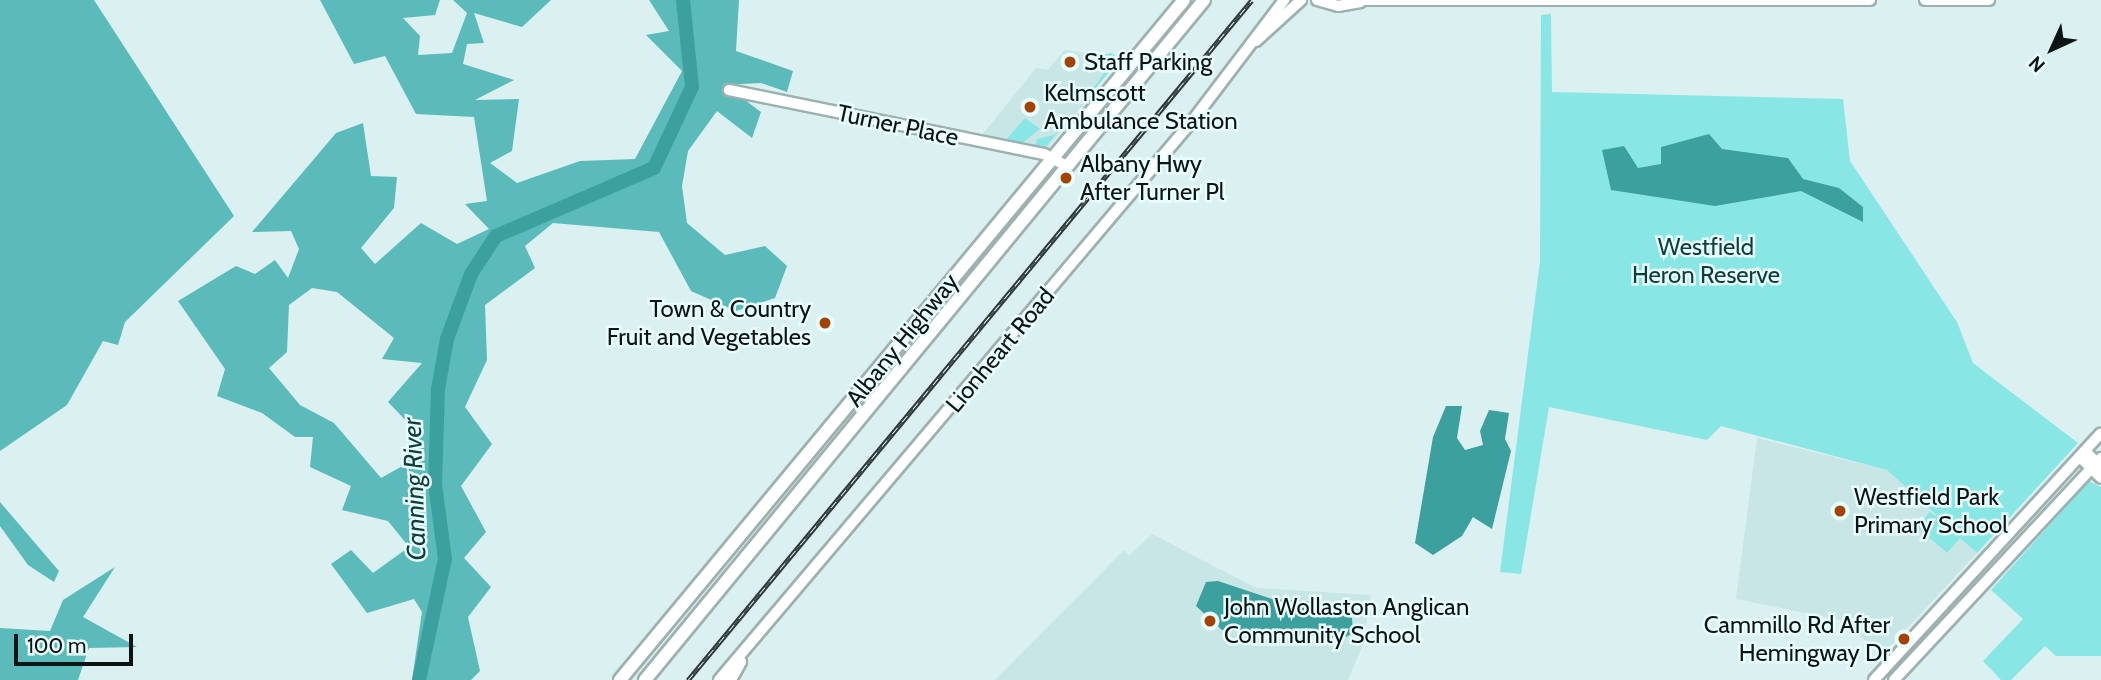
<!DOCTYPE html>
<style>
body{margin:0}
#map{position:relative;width:2101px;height:680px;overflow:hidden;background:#dbf0f0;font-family:Cabin,sans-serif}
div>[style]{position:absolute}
.built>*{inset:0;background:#c7e6e5}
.green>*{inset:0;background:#88e7e5}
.forest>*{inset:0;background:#5bbbba}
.water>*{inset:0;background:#3ca09f}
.river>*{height:14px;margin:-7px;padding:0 7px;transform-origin:7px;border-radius:7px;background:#3ca09f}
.roads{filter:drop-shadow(2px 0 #9db1b1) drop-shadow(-2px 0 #9db1b1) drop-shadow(0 2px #9db1b1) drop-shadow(0 -2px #9db1b1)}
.tertiary>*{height:10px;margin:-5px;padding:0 5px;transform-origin:5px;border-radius:5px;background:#fff}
.secondary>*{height:10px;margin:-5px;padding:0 5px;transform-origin:5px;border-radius:5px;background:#fff}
.trunk>*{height:12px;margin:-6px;padding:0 6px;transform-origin:6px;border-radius:6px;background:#fff}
.rail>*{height:5px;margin-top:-2.5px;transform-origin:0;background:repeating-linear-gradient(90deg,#e8fefd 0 8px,#2d3737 0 16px);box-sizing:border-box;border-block:2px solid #2d3737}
.dots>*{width:19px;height:19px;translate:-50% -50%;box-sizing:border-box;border:4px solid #e8fefd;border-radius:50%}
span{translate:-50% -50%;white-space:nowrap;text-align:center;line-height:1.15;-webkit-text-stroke:5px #e8fefd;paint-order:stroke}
.poi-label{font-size:24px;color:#0d1414}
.left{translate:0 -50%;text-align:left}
.right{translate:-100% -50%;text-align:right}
.street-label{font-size:24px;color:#0d1414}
.park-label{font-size:24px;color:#0f3d3c}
.water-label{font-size:26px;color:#0f3d3d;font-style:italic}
.north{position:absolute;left:2017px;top:14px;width:70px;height:70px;-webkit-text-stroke:5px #e8fefd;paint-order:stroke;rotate:225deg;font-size:19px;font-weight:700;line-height:28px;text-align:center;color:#0d1414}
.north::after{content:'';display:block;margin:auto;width:24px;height:32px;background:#0d1414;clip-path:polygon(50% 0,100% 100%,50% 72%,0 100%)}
.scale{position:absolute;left:14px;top:634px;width:119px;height:32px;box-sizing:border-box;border:4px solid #0d1414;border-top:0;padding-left:9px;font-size:21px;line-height:24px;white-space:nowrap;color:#0d1414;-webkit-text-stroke:5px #e8fefd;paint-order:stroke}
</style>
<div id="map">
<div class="built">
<i style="clip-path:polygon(1064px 50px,1121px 58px,1047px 149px,982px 135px,1036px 68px,1048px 70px)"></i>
<i style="clip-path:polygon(1757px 438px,1887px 470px,1977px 553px,1882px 655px,1841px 620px,1736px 599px)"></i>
<i style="clip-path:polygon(1152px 534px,1256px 588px,1371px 595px,1362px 647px,1348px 680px,995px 680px,1124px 550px,1129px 556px)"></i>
</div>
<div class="green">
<i style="clip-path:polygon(1551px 14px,1552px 92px,1843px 99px,1850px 161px,1957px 322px,1973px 363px,2078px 443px,1977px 553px,1960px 538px,1947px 553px,1917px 527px,1930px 512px,1943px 521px,1887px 470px,1721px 426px,1707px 440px,1549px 407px,1521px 574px,1500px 572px,1540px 261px,1541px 15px)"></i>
<i style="clip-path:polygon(1112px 53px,1119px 59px,1075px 114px,1109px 66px,1093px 56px)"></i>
<i style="clip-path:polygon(1071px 115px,1046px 147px,1035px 147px,1037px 139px,1054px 135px)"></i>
<i style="clip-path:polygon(1025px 118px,1040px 129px,1021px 144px,1005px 141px)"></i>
<i style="clip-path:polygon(2089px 481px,2101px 487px,2101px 656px,2056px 656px,2045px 646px,2011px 680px,2001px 680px,1983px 661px,2023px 619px,1991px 590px)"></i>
</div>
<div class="forest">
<i style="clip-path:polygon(0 0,94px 0,234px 216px,125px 322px,118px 345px,103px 341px,67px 405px,0 451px)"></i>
<i style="clip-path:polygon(evenodd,320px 0,440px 0,435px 15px,403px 18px,420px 36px,418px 55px,452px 53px,467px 13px,453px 0,551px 0,522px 27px,474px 13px,484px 43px,467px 44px,463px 64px,514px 80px,475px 100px,519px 99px,512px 151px,490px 163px,517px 183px,580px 161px,635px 159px,682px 71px,646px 35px,669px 31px,649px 0,739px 0,736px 51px,793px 71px,787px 92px,761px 83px,725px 85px,761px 112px,752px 138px,717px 111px,688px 151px,682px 186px,687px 223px,725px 255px,765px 246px,787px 266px,775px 298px,736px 311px,691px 291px,659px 232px,553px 223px,525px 246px,535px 268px,485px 305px,487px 360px,465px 407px,492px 444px,461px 486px,486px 532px,464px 558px,491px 587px,468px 617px,480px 671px,471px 680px,412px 680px,422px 612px,414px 599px,367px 613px,331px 564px,351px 550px,373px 573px,409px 547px,388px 521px,342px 510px,351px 486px,310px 467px,313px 437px,295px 437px,262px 413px,217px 396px,225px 369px,178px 301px,236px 266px,255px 274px,275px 260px,288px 278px,299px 249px,291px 231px,252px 232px,336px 133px,363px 123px,371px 176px,397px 177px,394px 208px,361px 248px,375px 264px,421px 223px,457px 244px,489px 229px,465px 204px,487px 201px,474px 117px,416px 114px,385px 56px,354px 64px,320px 0,312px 288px,337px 292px,394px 338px,382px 359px,422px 363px,388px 402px,415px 430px,406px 464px,381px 478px,334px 423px,300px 405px,269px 368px,287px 352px,289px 305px,312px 288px)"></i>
<i style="clip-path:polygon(0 502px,59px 571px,54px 582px,28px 565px,0 526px)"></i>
<i style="clip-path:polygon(115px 567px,83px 617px,137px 647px,89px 648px,78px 680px,0 680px,0 628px,50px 631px,63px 600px)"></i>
</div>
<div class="water">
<i style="clip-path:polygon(1709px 134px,1722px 149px,1788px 158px,1803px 179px,1839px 188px,1863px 207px,1863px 222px,1801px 191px,1715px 206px,1611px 190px,1602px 150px,1624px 146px,1638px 168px,1661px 164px,1661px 147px)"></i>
<i style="clip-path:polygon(1446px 406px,1462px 406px,1457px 438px,1465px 450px,1483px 445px,1480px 431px,1489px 410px,1509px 413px,1505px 439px,1511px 451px,1492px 529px,1473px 517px,1462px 536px,1433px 555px,1415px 543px,1433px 437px)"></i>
<i style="clip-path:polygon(1218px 581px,1272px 599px,1351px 604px,1353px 633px,1344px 638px,1222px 630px,1196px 606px,1206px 582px)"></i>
</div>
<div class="river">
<i style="left:419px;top:680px;width:124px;rotate:-77.9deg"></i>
<i style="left:445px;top:559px;width:76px;rotate:-97.6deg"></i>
<i style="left:435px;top:484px;width:95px;rotate:-88.2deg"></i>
<i style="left:438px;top:389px;width:51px;rotate:-79.8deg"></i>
<i style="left:447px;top:339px;width:69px;rotate:-69.7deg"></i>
<i style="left:471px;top:274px;width:45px;rotate:-56.7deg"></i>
<i style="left:496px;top:236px;width:172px;rotate:-23.3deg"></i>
<i style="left:654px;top:168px;width:89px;rotate:-64.9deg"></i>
<i style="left:692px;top:87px;width:87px;rotate:-95.9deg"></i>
</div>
<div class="roads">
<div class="tertiary">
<i style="left:729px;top:90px;width:321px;rotate:11.5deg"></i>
<i style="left:1044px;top:154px;width:24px;rotate:28deg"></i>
<i style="left:2086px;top:452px;width:21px;rotate:45deg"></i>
<i style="left:2081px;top:458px;width:28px;rotate:45deg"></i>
</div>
<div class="secondary">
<i style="left:1317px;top:0;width:22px;rotate:16deg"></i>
<i style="left:1338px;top:6px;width:23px;rotate:-10deg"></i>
<i style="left:1354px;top:0;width:516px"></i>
<i style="left:1925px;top:0;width:64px"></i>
<i style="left:1256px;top:41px;width:61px;rotate:-42.3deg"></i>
<i style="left:719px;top:680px;width:734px;rotate:-49.75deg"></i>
<i style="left:1193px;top:120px;width:151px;rotate:-52.8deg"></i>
<i style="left:731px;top:680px;width:21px;rotate:-61deg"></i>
<i style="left:1874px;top:680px;width:335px;rotate:-47.4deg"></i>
<i style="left:1894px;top:680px;width:304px;rotate:-47deg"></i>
</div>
<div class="trunk">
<i style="left:620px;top:680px;width:883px;rotate:-50.33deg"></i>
<i style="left:645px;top:680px;width:880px;rotate:-50.58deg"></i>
</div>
</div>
<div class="rail">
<i style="left:688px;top:680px;width:883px;rotate:-50.33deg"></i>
</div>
<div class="dots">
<i style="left:1070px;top:62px;background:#a44203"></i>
<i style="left:1030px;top:107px;background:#a44203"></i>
<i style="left:1066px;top:178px;background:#a44203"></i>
<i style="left:825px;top:323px;background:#a44203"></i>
<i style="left:1840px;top:511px;background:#a44203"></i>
<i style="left:1210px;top:621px;background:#a44203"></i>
<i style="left:1904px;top:639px;background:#a44203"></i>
</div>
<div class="poi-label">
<span class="left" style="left:1084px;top:62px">Staff Parking</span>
<span class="left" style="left:1044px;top:107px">Kelmscott<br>Ambulance Station</span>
<span class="left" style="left:1080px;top:178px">Albany Hwy<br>After Turner Pl</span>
<span class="right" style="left:811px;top:323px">Town &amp; Country<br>Fruit and Vegetables</span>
<span class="left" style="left:1854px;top:511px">Westfield Park<br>Primary School</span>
<span class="left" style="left:1224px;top:621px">John Wollaston Anglican<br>Community School</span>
<span class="right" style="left:1890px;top:639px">Cammillo Rd After<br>Hemingway Dr</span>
</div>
<div class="street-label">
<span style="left:898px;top:125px;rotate:12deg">Turner Place</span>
<span style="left:902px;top:340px;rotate:-51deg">Albany Highway</span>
<span style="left:1000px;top:350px;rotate:-50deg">Lionheart Road</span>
</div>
<div class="park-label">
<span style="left:1706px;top:261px">Westfield<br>Heron Reserve</span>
</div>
<div class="water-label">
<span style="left:415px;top:489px;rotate:-92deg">Canning River</span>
</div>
<div class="north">N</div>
<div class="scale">100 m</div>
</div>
